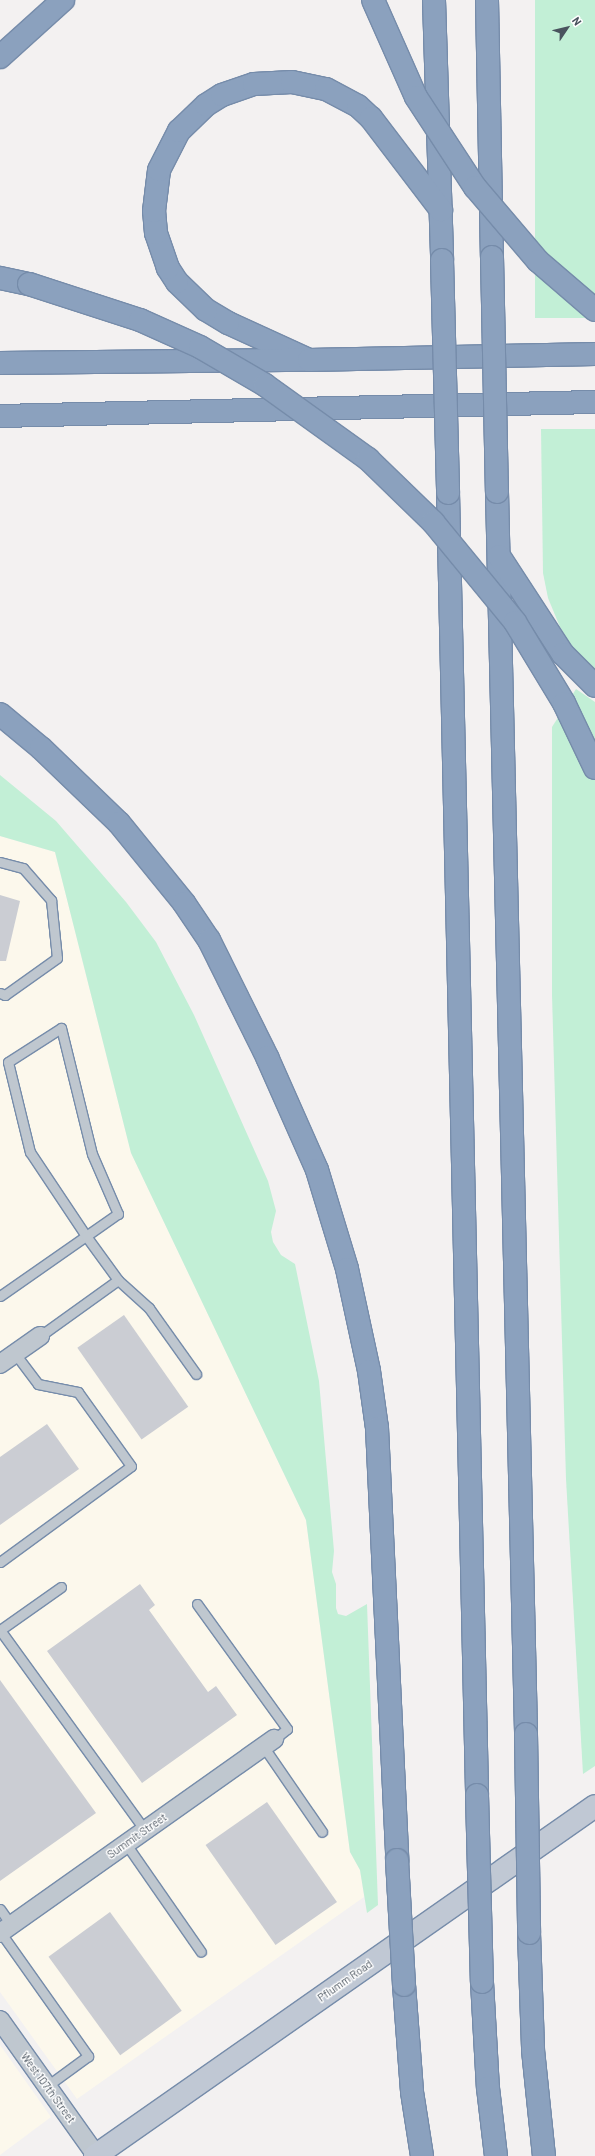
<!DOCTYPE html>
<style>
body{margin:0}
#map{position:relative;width:595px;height:2156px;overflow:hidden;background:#f3f1f1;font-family:Barlow,sans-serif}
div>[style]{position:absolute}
.commercial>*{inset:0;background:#fcf8ec}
.green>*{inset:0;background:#c2efd6;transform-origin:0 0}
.building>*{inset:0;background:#cbcdd3;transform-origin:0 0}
.roads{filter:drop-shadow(1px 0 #768caa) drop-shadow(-1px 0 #768caa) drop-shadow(0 1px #768caa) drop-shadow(0 -1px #768caa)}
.lane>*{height:9px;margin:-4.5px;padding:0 4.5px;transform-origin:4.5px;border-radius:4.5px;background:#bfc7cf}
.street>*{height:18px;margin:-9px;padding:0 9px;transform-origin:9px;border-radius:9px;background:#bfc7cf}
.secondary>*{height:22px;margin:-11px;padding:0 11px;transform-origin:11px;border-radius:11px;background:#c0c8d4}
.highway>*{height:22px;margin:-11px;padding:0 11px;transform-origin:11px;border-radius:11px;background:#8ba1be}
.bridges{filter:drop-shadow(1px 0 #768caa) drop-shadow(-1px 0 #768caa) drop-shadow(0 1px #768caa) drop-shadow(0 -1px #768caa)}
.highway-bridge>*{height:22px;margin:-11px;padding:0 11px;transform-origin:11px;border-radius:11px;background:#8ba1be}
span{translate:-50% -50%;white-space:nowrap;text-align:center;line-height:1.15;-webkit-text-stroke:3px #fff;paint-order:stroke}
.street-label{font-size:11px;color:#49535e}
.north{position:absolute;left:547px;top:8px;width:40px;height:40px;-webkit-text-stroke:3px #fff;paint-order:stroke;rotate:55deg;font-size:11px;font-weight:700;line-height:16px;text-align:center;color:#49535e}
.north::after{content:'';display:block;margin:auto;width:14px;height:18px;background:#49535e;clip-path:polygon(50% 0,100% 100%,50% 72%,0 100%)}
</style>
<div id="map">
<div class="commercial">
<i style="clip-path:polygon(0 836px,55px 852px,131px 1153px,306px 1520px,350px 1852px,360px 1870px,364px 1897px,77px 2099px,0 1992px)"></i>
<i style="clip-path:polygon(0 2045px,51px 2117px,0 2155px)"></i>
</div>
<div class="green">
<i style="left:535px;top:0;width:60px;height:318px"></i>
<i style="clip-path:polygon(541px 429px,595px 429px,595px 669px,576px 653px,560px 627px,548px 598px,543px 573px)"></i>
<i style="clip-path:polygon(576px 689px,595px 702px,595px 1766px,583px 1774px,566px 1479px,552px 995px,552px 727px)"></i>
<i style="clip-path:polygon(0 775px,56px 821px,126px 902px,156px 942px,194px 1015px,268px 1181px,276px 1211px,271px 1232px,273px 1242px,281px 1255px,295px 1264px,319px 1381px,334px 1551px,332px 1572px,336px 1584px,336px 1608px,338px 1614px,346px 1616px,367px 1604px,378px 1905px,367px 1913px,360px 1870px,350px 1852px,306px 1520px,131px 1153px,55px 852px,0 836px)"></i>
</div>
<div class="building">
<i style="clip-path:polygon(0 895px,20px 901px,6px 961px,0 961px)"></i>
<i style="left:124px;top:1315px;width:112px;height:57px;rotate:55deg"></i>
<i style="clip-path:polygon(47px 1424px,79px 1469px,0 1525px,0 1457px)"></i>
<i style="clip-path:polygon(140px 1584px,155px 1605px,149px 1610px,208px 1692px,216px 1686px,237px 1715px,142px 1783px,47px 1651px)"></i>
<i style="clip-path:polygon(0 1680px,96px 1813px,0 1881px)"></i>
<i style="left:267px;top:1802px;width:122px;height:75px;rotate:55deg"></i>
<i style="left:110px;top:1912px;width:122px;height:76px;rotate:54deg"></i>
</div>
<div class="roads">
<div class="lane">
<i style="left:0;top:862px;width:24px;rotate:15deg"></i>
<i style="left:23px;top:868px;width:43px;rotate:48.8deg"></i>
<i style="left:51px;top:900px;width:58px;rotate:84.1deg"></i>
<i style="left:57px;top:958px;width:64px;rotate:144.6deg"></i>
<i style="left:5px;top:995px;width:5px;rotate:-158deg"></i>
<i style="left:0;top:1296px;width:105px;rotate:-34.9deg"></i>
<i style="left:86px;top:1236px;width:39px;rotate:-35deg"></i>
<i style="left:118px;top:1214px;width:65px;rotate:-113.4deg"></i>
<i style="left:92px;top:1154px;width:130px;rotate:-103.8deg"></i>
<i style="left:61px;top:1028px;width:63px;rotate:147.3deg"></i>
<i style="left:8px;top:1062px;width:93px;rotate:76.3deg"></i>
<i style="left:30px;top:1152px;width:101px;rotate:56.3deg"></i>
<i style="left:86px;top:1236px;width:54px;rotate:54deg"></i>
<i style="left:40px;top:1336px;width:96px;rotate:-35.7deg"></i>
<i style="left:118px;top:1280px;width:42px;rotate:42.1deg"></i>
<i style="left:149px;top:1308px;width:81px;rotate:54.5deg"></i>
<i style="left:0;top:1562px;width:162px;rotate:-36.2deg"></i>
<i style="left:131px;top:1466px;width:91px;rotate:-125.6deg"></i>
<i style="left:78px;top:1392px;width:41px;rotate:-168.7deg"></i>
<i style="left:38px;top:1384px;width:39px;rotate:-127deg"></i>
<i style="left:61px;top:1587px;width:75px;rotate:144.8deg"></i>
<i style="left:0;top:1630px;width:247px;rotate:54.1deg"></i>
<i style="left:197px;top:1604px;width:154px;rotate:54.2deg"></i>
<i style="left:287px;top:1729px;width:16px;rotate:142deg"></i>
<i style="left:263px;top:1746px;width:104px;rotate:55.5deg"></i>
<i style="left:126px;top:1844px;width:131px;rotate:55.2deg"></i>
<i style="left:0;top:1909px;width:19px;rotate:55deg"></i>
<i style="left:1px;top:1933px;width:151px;rotate:54.7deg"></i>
<i style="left:88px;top:2056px;width:51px;rotate:143.8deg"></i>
</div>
<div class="street">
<i style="left:0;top:1364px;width:49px;rotate:-35deg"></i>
<i style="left:0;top:1933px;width:336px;rotate:-35.3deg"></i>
<i style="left:0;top:2020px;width:166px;rotate:54.6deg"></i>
</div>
<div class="secondary">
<i style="left:95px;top:2156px;width:610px;rotate:-34.99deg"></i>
</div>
<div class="highway">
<i style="left:434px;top:0;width:260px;rotate:88.2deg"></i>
<i style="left:487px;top:0;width:257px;rotate:88.9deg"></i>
<i style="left:0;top:57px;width:85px;rotate:-42.1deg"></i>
<i style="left:0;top:278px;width:30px;rotate:12deg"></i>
<i style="left:309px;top:360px;width:89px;rotate:-155.4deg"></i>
<i style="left:228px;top:323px;width:26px;rotate:-149deg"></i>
<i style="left:206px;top:310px;width:40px;rotate:-136deg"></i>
<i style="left:177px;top:282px;width:17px;rotate:-123deg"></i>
<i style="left:168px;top:268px;width:37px;rotate:-109deg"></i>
<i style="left:156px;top:233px;width:22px;rotate:-95deg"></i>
<i style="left:154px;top:211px;width:41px;rotate:-83deg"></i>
<i style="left:159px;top:170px;width:44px;rotate:-62.9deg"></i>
<i style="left:179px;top:131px;width:37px;rotate:-44deg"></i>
<i style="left:206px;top:105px;width:19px;rotate:-32deg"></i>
<i style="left:222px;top:95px;width:34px;rotate:-19deg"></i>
<i style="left:254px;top:84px;width:38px;rotate:-3deg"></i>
<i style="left:292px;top:82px;width:35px;rotate:12deg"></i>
<i style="left:326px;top:89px;width:36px;rotate:28deg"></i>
<i style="left:358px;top:106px;width:18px;rotate:43deg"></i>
<i style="left:371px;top:118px;width:116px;rotate:52.7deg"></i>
<i style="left:0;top:363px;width:309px;rotate:-0.6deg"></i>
<i style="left:309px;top:360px;width:286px;rotate:-1.2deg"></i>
<i style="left:0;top:416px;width:595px;rotate:-1.35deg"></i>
<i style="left:497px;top:492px;width:1242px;rotate:88.66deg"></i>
<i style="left:448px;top:493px;width:1302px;rotate:88.72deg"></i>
<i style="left:499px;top:556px;width:117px;rotate:56.9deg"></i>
<i style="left:563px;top:654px;width:45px;rotate:45deg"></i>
<i style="left:0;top:714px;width:53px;rotate:39.7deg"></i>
<i style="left:41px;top:748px;width:108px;rotate:43.9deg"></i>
<i style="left:119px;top:823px;width:103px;rotate:50.9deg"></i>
<i style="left:184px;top:903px;width:45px;rotate:56deg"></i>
<i style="left:209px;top:940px;width:131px;rotate:63.6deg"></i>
<i style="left:267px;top:1057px;width:124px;rotate:66.1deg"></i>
<i style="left:317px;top:1170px;width:103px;rotate:73.1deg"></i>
<i style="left:347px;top:1269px;width:104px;rotate:77.8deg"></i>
<i style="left:369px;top:1371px;width:58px;rotate:82deg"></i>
<i style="left:377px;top:1428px;width:432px;rotate:87.3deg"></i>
<i style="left:529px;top:1933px;width:117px;rotate:88deg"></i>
<i style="left:533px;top:2050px;width:107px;rotate:84.1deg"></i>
<i style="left:482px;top:1982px;width:106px;rotate:86.8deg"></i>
<i style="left:488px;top:2088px;width:68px;rotate:83.3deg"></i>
<i style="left:404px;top:1985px;width:107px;rotate:85.7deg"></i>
<i style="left:412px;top:2092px;width:65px;rotate:81.1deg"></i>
</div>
</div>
<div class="bridges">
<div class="highway-bridge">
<i style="left:373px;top:0;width:106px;rotate:66.1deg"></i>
<i style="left:416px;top:97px;width:108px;rotate:56.8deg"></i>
<i style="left:475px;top:187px;width:97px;rotate:49.6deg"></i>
<i style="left:538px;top:261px;width:75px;rotate:40.7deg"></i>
<i style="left:492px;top:257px;width:235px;rotate:88.8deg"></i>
<i style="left:442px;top:260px;width:233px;rotate:88.5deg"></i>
<i style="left:29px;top:284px;width:117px;rotate:18deg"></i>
<i style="left:140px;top:320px;width:66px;rotate:24.2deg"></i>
<i style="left:200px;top:347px;width:75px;rotate:30.3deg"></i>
<i style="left:265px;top:385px;width:127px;rotate:35.7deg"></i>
<i style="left:368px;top:459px;width:91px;rotate:44.1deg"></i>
<i style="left:433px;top:522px;width:129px;rotate:50.6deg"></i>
<i style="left:515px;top:622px;width:95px;rotate:58.8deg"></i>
<i style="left:564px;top:703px;width:72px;rotate:64.5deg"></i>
<i style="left:526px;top:1734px;width:199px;rotate:89.1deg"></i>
<i style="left:477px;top:1795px;width:187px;rotate:88.5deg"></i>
<i style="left:397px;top:1860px;width:125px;rotate:86.8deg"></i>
</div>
</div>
<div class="street-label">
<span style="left:137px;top:1836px;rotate:-35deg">Summit Street</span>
<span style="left:345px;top:1981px;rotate:-35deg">Pflumm Road</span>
<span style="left:48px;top:2088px;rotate:54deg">West 107th Street</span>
</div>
<div class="north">N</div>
</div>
